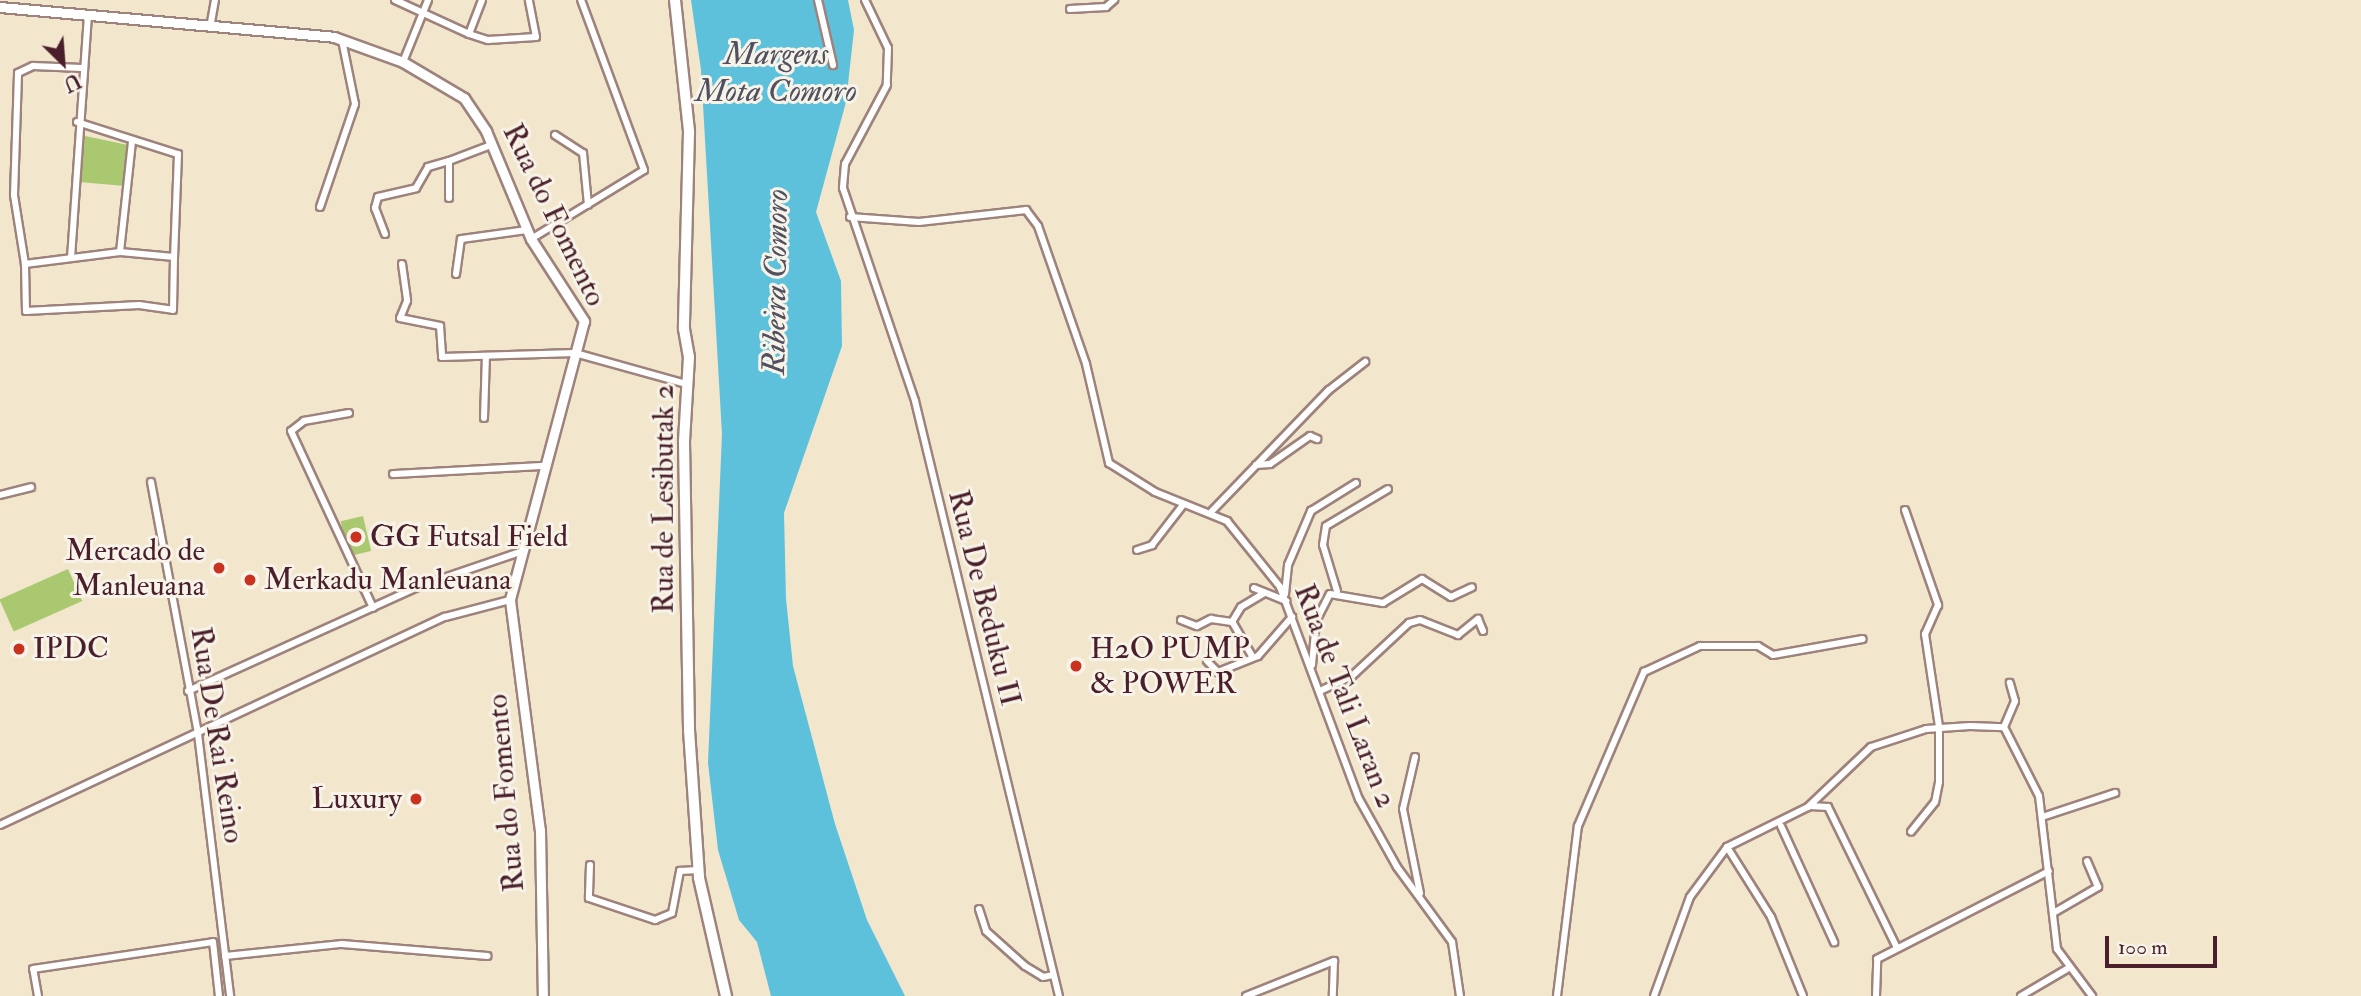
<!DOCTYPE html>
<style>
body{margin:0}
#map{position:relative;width:2361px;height:996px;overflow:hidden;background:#f2e6cd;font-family:"IM FELL Double Pica",serif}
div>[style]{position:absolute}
.green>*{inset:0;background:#a9c870;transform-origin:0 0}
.water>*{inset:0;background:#5dc1db}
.roads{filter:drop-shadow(2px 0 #9e827c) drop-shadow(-2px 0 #9e827c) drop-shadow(0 2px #9e827c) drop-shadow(0 -2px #9e827c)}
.street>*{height:6px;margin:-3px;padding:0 3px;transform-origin:3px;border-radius:3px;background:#fff}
.secondary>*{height:9px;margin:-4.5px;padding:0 4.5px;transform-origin:4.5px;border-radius:4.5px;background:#fff}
.primary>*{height:10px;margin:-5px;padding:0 5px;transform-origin:5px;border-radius:5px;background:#fff}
.dots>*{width:19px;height:19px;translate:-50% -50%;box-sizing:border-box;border:4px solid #f7f3e8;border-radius:50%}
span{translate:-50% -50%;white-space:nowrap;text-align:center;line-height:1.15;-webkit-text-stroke:6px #f7f3e8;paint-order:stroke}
.street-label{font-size:30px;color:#4a1f2b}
.poi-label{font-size:30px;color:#4a1f2b}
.left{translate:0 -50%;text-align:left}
.right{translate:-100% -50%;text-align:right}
.water-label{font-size:32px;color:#505060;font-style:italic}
.north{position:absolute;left:28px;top:28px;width:70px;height:70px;-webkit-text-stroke:5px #f7f3e8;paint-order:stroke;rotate:155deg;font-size:19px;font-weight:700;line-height:28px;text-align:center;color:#4a1f2b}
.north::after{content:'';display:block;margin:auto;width:24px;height:32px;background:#4a1f2b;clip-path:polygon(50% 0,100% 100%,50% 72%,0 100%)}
.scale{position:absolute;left:2105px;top:936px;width:112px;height:32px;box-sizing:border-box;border:4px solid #4a1f2b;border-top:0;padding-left:9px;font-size:21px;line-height:24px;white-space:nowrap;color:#4a1f2b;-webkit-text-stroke:5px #f7f3e8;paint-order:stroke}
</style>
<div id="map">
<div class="green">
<i style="clip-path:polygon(85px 136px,128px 145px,125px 186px,79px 182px)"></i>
<i style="left:363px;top:516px;width:36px;height:23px;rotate:77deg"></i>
<i style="left:68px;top:569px;width:35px;height:75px;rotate:66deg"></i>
</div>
<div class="water">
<i style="clip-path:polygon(691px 0,848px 0,854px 30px,846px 102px,816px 212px,841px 281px,842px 346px,784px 513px,786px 599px,793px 666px,835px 824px,867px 920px,905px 996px,771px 996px,757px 942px,739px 920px,718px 850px,708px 763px,722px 434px,701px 70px)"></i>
</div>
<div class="roads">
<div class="street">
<i style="left:395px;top:0;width:81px;rotate:24.7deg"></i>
<i style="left:469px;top:34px;width:36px;rotate:-69deg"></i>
<i style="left:818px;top:0;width:67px;rotate:77deg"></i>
<i style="left:865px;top:0;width:53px;rotate:64.4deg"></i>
<i style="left:888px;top:48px;width:37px;rotate:92deg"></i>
<i style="left:887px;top:85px;width:89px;rotate:118deg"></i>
<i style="left:845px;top:164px;width:24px;rotate:95deg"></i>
<i style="left:843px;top:188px;width:225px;rotate:71.3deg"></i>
<i style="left:915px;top:401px;width:612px;rotate:76.4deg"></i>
<i style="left:1070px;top:9px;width:36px;rotate:-3deg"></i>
<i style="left:1106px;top:7px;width:11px;rotate:-41deg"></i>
<i style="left:210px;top:28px;width:28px;rotate:-80deg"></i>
<i style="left:469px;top:34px;width:20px;rotate:18deg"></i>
<i style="left:488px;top:40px;width:48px;rotate:-3.6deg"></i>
<i style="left:536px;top:37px;width:38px;rotate:-101deg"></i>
<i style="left:403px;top:62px;width:67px;rotate:-68deg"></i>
<i style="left:77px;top:122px;width:106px;rotate:17.6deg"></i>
<i style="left:178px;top:154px;width:103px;rotate:92.2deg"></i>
<i style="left:174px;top:257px;width:54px;rotate:-174.7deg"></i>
<i style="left:120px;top:252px;width:96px;rotate:172.8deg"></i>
<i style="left:25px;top:264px;width:70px;rotate:-99.1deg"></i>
<i style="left:14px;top:195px;width:122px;rotate:-88.1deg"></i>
<i style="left:18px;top:73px;width:17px;rotate:-25deg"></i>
<i style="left:33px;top:66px;width:49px;rotate:2.3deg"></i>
<i style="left:555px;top:135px;width:33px;rotate:33deg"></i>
<i style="left:583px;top:153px;width:52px;rotate:84.5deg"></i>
<i style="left:449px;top:198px;width:37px;rotate:-90deg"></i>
<i style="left:449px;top:161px;width:45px;rotate:-20.9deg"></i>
<i style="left:320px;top:207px;width:109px;rotate:-71.2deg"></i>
<i style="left:355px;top:104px;width:65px;rotate:-101.5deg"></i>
<i style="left:850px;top:217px;width:69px;rotate:4.1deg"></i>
<i style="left:919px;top:222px;width:108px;rotate:-6.4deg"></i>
<i style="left:1026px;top:210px;width:20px;rotate:53deg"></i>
<i style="left:1038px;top:226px;width:146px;rotate:70.8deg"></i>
<i style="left:1086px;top:364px;width:102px;rotate:76.9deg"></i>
<i style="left:1109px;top:463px;width:54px;rotate:32.2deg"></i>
<i style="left:1155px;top:492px;width:78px;rotate:21.9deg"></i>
<i style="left:1227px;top:521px;width:85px;rotate:51.2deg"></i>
<i style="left:1280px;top:587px;width:226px;rotate:69.6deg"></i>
<i style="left:1359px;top:799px;width:78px;rotate:60.8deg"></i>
<i style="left:1397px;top:867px;width:93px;rotate:53.7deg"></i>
<i style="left:1452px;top:942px;width:55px;rotate:81.6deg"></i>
<i style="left:385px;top:234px;width:28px;rotate:-111deg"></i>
<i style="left:375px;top:208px;width:11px;rotate:-75deg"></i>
<i style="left:378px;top:197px;width:39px;rotate:-13deg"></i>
<i style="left:416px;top:188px;width:24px;rotate:-60deg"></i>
<i style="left:428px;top:167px;width:22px;rotate:-16deg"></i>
<i style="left:531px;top:239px;width:132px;rotate:-31.4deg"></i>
<i style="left:644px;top:170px;width:181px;rotate:-110.3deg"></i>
<i style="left:120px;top:252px;width:112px;rotate:-83.8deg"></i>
<i style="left:71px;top:258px;width:244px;rotate:-86deg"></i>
<i style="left:25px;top:264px;width:47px;rotate:88.8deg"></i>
<i style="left:26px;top:311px;width:113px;rotate:-3deg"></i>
<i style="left:139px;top:305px;width:34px;rotate:8deg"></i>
<i style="left:173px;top:310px;width:53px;rotate:-88.9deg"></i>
<i style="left:402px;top:264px;width:37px;rotate:82deg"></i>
<i style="left:407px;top:301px;width:18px;rotate:112deg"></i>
<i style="left:400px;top:318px;width:41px;rotate:11.3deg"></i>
<i style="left:440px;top:326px;width:31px;rotate:86deg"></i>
<i style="left:442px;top:357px;width:133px;rotate:-1.7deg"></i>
<i style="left:575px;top:353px;width:115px;rotate:15.6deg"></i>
<i style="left:456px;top:274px;width:35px;rotate:-82deg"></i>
<i style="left:461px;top:239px;width:67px;rotate:-7.8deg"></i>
<i style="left:349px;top:413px;width:46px;rotate:169.9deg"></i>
<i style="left:304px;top:421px;width:16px;rotate:142deg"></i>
<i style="left:291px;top:431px;width:195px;rotate:65.1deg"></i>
<i style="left:484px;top:418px;width:62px;rotate:-88.2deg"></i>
<i style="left:1256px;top:465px;width:14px;rotate:-4deg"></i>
<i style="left:1270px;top:464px;width:49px;rotate:-35deg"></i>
<i style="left:1310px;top:436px;width:8px;rotate:23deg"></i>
<i style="left:393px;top:474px;width:150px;rotate:-3.1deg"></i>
<i style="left:151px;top:482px;width:256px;rotate:79.4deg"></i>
<i style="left:198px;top:734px;width:264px;rotate:83deg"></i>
<i style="left:0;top:495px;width:32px;rotate:-14deg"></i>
<i style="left:1905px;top:510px;width:101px;rotate:70.8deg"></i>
<i style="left:1938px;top:605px;width:32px;rotate:114deg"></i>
<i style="left:1925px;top:634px;width:94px;rotate:81.4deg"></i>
<i style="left:1939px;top:727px;width:55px;rotate:90deg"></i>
<i style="left:1939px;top:782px;width:20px;rotate:101deg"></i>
<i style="left:1935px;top:802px;width:38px;rotate:129deg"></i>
<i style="left:1212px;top:511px;width:168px;rotate:-46deg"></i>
<i style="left:1329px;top:390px;width:46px;rotate:-37.9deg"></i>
<i style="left:1137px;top:550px;width:16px;rotate:-18deg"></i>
<i style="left:1152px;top:545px;width:51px;rotate:-52.2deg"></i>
<i style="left:1254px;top:588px;width:35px;rotate:22deg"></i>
<i style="left:1337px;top:591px;width:48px;rotate:-106.9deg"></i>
<i style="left:1323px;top:545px;width:19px;rotate:-81deg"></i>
<i style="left:1326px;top:526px;width:72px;rotate:-30.8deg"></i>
<i style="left:1285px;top:594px;width:29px;rotate:-84deg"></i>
<i style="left:1288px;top:565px;width:59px;rotate:-66.9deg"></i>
<i style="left:1311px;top:511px;width:53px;rotate:-31.9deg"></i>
<i style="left:1181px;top:620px;width:17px;rotate:21deg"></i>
<i style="left:1197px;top:626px;width:16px;rotate:-27deg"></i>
<i style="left:1211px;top:619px;width:21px;rotate:8deg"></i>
<i style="left:1252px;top:656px;width:39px;rotate:-120deg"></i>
<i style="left:1232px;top:622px;width:17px;rotate:-59deg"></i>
<i style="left:1241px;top:607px;width:26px;rotate:-31deg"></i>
<i style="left:1207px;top:661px;width:16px;rotate:45deg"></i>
<i style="left:1218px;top:672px;width:43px;rotate:-21.8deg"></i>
<i style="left:1258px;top:656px;width:52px;rotate:-48.9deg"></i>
<i style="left:1312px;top:665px;width:44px;rotate:-84.8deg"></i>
<i style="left:1316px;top:621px;width:30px;rotate:-63deg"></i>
<i style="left:1330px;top:594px;width:54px;rotate:9.6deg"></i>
<i style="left:1383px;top:603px;width:46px;rotate:-31.6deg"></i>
<i style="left:1422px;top:579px;width:34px;rotate:32deg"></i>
<i style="left:1451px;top:597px;width:23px;rotate:-25deg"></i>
<i style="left:1322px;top:690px;width:33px;rotate:-25deg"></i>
<i style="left:1352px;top:676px;width:78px;rotate:-42.9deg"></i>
<i style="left:1409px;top:623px;width:11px;rotate:-15deg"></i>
<i style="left:1420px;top:620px;width:41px;rotate:21.5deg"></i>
<i style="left:1458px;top:635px;width:26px;rotate:-39deg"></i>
<i style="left:1478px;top:619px;width:13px;rotate:67deg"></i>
<i style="left:188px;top:691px;width:255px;rotate:-24.4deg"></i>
<i style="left:420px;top:586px;width:106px;rotate:-18.8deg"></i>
<i style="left:2004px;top:727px;width:28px;rotate:-67deg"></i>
<i style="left:2015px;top:701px;width:19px;rotate:-106deg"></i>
<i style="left:1415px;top:757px;width:53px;rotate:103deg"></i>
<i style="left:1403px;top:809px;width:86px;rotate:78.6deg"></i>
<i style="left:1810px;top:806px;width:18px;rotate:3deg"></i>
<i style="left:1828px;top:807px;width:157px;rotate:63.9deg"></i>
<i style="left:2045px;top:816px;width:74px;rotate:-18.2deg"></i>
<i style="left:0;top:825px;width:491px;rotate:-25.1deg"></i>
<i style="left:445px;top:617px;width:67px;rotate:-14.7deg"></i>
<i style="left:1781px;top:826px;width:128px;rotate:65.4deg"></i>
<i style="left:1727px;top:847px;width:83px;rotate:57.8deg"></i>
<i style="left:1771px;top:917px;width:85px;rotate:67.9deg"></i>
<i style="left:590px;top:865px;width:33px;rotate:92deg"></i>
<i style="left:589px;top:898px;width:70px;rotate:18.4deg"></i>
<i style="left:655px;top:920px;width:18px;rotate:-22deg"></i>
<i style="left:672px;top:913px;width:43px;rotate:-79.2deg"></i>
<i style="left:680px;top:871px;width:18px;rotate:-3deg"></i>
<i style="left:979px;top:909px;width:23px;rotate:72deg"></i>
<i style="left:986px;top:931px;width:52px;rotate:41.9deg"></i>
<i style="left:1025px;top:966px;width:21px;rotate:31deg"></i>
<i style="left:1043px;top:977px;width:10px;rotate:-11deg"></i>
<i style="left:2055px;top:912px;width:50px;rotate:-30.2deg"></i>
<i style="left:2098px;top:887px;width:28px;rotate:-113deg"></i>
<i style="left:225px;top:956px;width:118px;rotate:-5.9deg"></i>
<i style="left:342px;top:944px;width:146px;rotate:4.7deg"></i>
<i style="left:38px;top:996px;width:27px;rotate:-100deg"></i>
<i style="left:33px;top:969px;width:182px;rotate:-8.5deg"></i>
<i style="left:213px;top:942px;width:54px;rotate:83.7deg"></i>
<i style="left:1246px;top:996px;width:95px;rotate:-21.7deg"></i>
<i style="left:1334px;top:961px;width:35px;rotate:92deg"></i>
<i style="left:1557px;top:996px;width:171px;rotate:-83deg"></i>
<i style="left:1578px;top:826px;width:168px;rotate:-66.8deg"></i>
<i style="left:1644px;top:672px;width:62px;rotate:-24.9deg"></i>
<i style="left:1700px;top:646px;width:58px"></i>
<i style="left:1758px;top:646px;width:17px;rotate:31deg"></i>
<i style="left:1773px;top:655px;width:91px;rotate:-10.1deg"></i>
<i style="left:1654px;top:996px;width:105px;rotate:-70deg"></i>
<i style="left:1690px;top:897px;width:62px;rotate:-53.5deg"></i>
<i style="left:1727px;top:847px;width:90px;rotate:-26.3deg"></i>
<i style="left:1808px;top:807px;width:87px;rotate:-43.6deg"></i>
<i style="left:1871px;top:747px;width:58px;rotate:-18.1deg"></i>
<i style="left:1926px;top:729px;width:44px;rotate:-3.9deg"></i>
<i style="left:1970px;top:726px;width:34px;rotate:2deg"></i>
<i style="left:2004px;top:727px;width:77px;rotate:63.1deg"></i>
<i style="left:2039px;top:796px;width:154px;rotate:83.3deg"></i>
<i style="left:2057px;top:949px;width:59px;rotate:53.3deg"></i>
<i style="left:1876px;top:996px;width:37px;rotate:-88deg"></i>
<i style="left:1877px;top:959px;width:193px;rotate:-27.1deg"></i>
<i style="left:2021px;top:996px;width:53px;rotate:-30.4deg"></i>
</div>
<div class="secondary">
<i style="left:0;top:7px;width:335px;rotate:5.1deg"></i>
<i style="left:334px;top:37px;width:73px;rotate:19.9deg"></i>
<i style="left:403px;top:62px;width:71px;rotate:30.5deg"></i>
<i style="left:464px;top:98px;width:40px;rotate:56deg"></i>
<i style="left:486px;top:131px;width:117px;rotate:67.4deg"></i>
<i style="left:531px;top:239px;width:98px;rotate:57.1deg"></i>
<i style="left:584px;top:321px;width:289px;rotate:104.9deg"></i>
<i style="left:510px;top:600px;width:232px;rotate:82.6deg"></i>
<i style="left:540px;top:830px;width:166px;rotate:89deg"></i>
</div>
<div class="primary">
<i style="left:675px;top:0;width:133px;rotate:83.9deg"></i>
<i style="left:689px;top:132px;width:197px;rotate:91.5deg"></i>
<i style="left:684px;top:329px;width:28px;rotate:80deg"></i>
<i style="left:689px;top:357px;width:85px;rotate:93.4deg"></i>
<i style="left:684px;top:442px;width:288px;rotate:89deg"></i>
<i style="left:689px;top:730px;width:148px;rotate:86.1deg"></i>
<i style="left:699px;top:878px;width:121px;rotate:77.1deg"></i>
</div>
</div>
<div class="dots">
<i style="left:356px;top:537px;background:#c8321e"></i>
<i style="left:219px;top:568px;background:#c8321e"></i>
<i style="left:250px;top:580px;background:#c8321e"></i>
<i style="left:19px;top:649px;background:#c8321e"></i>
<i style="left:1076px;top:666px;background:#c8321e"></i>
<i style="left:416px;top:799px;background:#c8321e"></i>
</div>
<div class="street-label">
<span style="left:554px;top:215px;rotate:64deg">Rua do Fomento</span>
<span style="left:664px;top:499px;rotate:-90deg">Rua de Lesibutak 2</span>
<span style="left:984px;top:598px;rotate:76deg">Rua De Beduku II</span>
<span style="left:1345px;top:696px;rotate:69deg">Rua de Tali Laran 2</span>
<span style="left:217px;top:735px;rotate:81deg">Rua De Rai Reino</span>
<span style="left:506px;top:793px;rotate:-95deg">Rua do Fomento</span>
</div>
<div class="poi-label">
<span class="left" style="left:370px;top:537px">GG Futsal Field</span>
<span class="right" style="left:205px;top:568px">Mercado de<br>Manleuana</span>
<span class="left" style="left:264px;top:580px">Merkadu Manleuana</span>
<span class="left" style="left:33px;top:649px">IPDC</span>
<span class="left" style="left:1090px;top:666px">H2O PUMP<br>&amp; POWER</span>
<span class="right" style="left:402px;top:799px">Luxury</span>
</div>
<div class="water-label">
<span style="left:776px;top:73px">Margens<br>Mota Comoro</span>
<span style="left:776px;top:282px;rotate:-89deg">Ribeira Comoro</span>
</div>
<div class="north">U</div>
<div class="scale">100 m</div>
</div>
